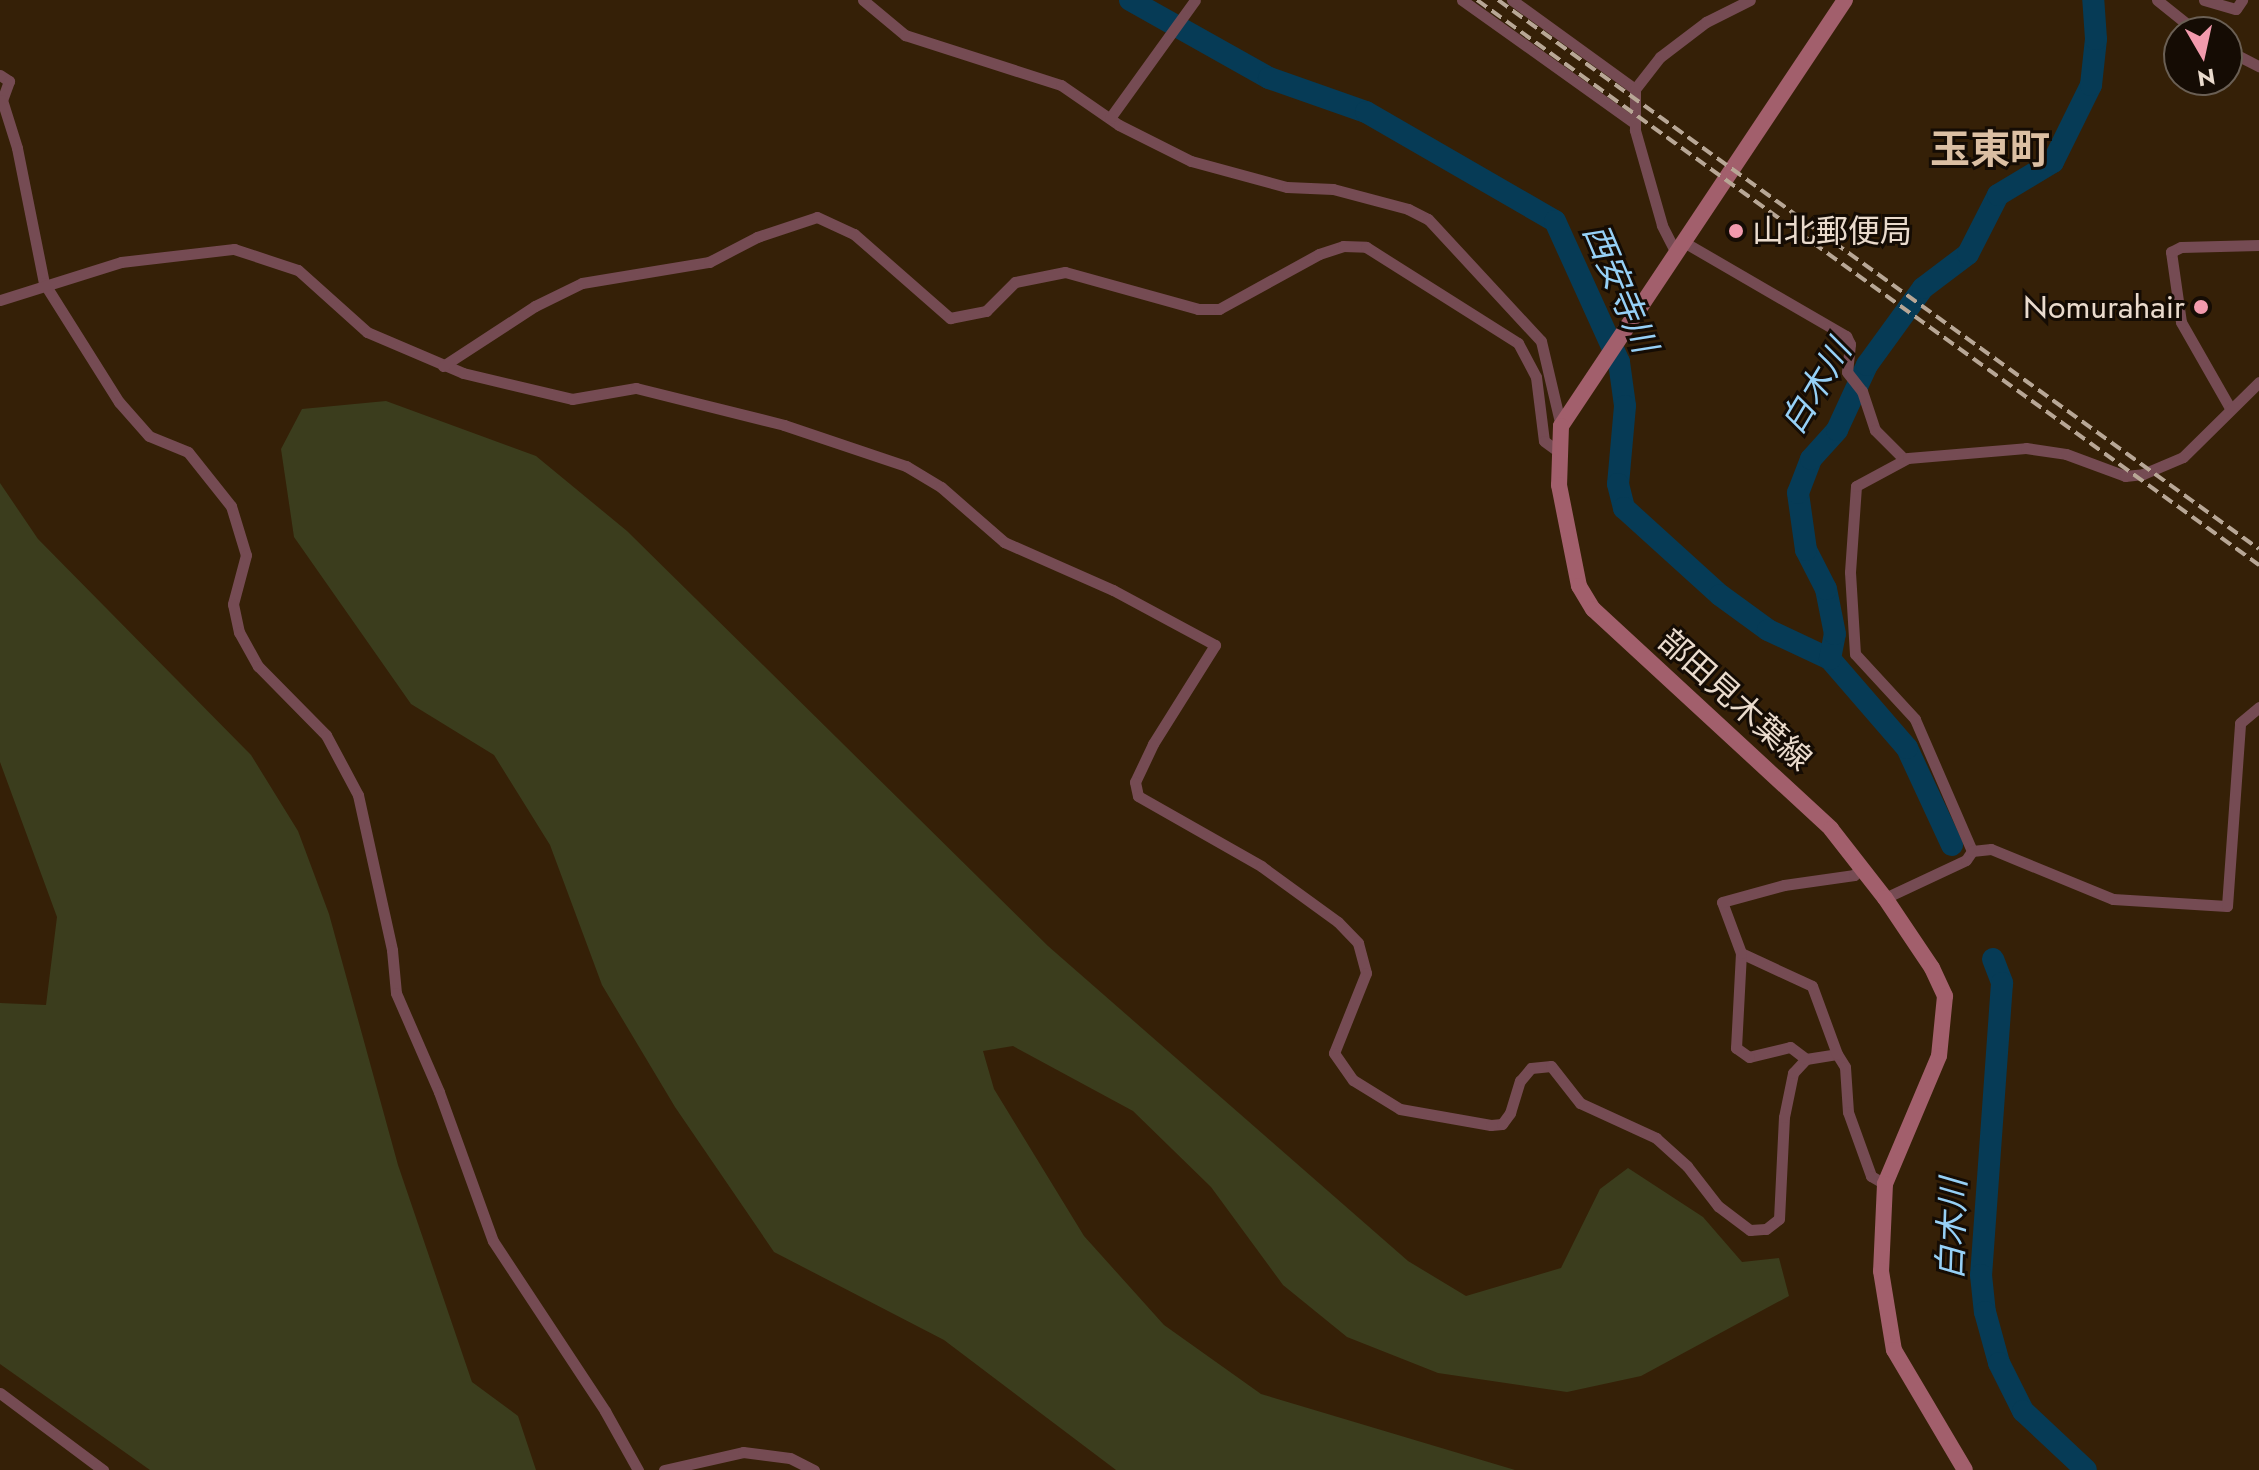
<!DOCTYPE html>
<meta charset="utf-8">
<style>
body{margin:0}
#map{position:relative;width:2259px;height:1470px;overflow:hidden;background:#352007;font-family:Jost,"Noto Sans JP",sans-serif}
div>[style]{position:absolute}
.green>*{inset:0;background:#3b3d1d}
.river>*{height:22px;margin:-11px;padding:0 11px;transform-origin:11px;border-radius:11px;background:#063b56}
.minor>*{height:11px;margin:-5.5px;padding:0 5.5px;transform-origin:5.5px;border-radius:5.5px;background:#754b53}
.secondary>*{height:16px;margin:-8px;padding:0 8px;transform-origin:8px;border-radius:8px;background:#a25f6c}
.rail>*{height:4px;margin-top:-2px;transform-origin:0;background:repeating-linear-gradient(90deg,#b8a796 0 12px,transparent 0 18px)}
.dots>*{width:22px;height:22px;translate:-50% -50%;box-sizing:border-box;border:4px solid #150c04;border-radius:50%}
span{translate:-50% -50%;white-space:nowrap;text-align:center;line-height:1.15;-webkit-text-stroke:6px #150c04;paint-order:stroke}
.poi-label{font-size:32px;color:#eadbcd}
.left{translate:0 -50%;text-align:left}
.right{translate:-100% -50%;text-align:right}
.street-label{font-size:32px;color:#eadbcd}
.water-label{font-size:34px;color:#96d0f6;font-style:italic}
.district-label{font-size:40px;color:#dbbfa3;font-weight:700}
.north{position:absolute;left:2163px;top:16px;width:80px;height:80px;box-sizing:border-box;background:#150c04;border:2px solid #6a5f54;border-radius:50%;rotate:171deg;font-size:22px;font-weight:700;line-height:32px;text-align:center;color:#eadbcd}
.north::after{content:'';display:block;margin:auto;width:28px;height:36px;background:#f29aad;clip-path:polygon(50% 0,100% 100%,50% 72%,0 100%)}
</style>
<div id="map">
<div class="green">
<i style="clip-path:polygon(386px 401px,536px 456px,627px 531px,1048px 946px,1408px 1261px,1466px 1296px,1561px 1268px,1600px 1189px,1628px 1168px,1703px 1217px,1742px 1262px,1779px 1258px,1789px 1296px,1641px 1376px,1567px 1392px,1438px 1373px,1347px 1337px,1283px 1285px,1211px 1187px,1133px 1111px,1013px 1046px,983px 1051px,994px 1089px,1084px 1236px,1164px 1325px,1261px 1394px,1515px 1470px,1116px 1470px,944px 1340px,774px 1252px,675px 1107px,602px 985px,550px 845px,494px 755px,411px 704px,294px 537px,281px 449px,302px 409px)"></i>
<i style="clip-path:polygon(0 483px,38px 539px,251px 755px,298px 831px,329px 914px,398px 1165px,472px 1382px,518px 1416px,536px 1470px,150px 1470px,0 1364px,0 1003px,46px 1005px,57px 917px,0 762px)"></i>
</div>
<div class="river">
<i style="left:1130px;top:0;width:159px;rotate:29.3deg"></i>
<i style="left:1269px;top:78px;width:103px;rotate:19.3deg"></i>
<i style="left:1366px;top:112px;width:218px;rotate:30deg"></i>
<i style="left:1555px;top:221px;width:155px;rotate:65.6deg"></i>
<i style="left:1619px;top:362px;width:44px;rotate:82.2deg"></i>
<i style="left:1625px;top:406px;width:78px;rotate:95.1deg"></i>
<i style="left:1618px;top:484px;width:25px;rotate:76deg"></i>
<i style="left:1624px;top:508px;width:130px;rotate:42.2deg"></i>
<i style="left:1720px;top:595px;width:59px;rotate:36.1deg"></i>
<i style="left:1768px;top:630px;width:68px;rotate:25.1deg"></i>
<i style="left:1952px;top:845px;width:107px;rotate:-114.9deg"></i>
<i style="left:1907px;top:748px;width:118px;rotate:-130.9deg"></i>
<i style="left:1830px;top:659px;width:25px;rotate:-79deg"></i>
<i style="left:1835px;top:634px;width:46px;rotate:-101.3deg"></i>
<i style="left:1826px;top:589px;width:44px;rotate:-117.1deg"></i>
<i style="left:1806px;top:550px;width:58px;rotate:-98deg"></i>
<i style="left:1798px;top:493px;width:36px;rotate:-69deg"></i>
<i style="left:1811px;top:459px;width:39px;rotate:-48deg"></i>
<i style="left:1837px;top:430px;width:72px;rotate:-65.2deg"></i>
<i style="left:1867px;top:365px;width:95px;rotate:-54deg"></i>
<i style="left:1923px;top:288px;width:56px;rotate:-37.1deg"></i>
<i style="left:1968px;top:254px;width:66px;rotate:-63deg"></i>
<i style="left:1998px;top:195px;width:64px;rotate:-31deg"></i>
<i style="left:2053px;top:162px;width:86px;rotate:-63.7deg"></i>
<i style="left:2091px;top:85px;width:46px;rotate:-83.8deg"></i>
<i style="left:2096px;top:39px;width:39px;rotate:-94deg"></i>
<i style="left:1993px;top:959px;width:26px;rotate:69deg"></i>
<i style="left:2002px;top:983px;width:293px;rotate:94.1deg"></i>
<i style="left:1981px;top:1275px;width:37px;rotate:84deg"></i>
<i style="left:1985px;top:1312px;width:53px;rotate:74.6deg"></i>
<i style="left:1999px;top:1363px;width:54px;rotate:63.4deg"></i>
<i style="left:2023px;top:1411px;width:86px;rotate:43.1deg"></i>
</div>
<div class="minor">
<i style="left:863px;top:0;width:55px;rotate:39.8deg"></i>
<i style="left:905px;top:35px;width:164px;rotate:17.8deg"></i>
<i style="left:1061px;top:85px;width:70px;rotate:34.6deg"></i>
<i style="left:1119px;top:125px;width:80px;rotate:26.6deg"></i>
<i style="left:1191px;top:161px;width:99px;rotate:15.2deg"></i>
<i style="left:1287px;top:187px;width:46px;rotate:2.5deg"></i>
<i style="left:1333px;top:189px;width:78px;rotate:14.9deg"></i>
<i style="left:1408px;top:209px;width:22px;rotate:27deg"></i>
<i style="left:1428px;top:219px;width:166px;rotate:47.2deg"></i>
<i style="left:1541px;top:341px;width:87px;rotate:76.8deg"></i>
<i style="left:1462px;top:0;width:210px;rotate:35.5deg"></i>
<i style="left:1512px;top:0;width:152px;rotate:35.9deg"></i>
<i style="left:2157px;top:0;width:51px;rotate:38.7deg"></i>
<i style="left:2204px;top:0;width:33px;rotate:16deg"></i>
<i style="left:2236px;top:9px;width:11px;rotate:-56deg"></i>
<i style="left:2227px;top:50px;width:36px;rotate:27deg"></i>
<i style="left:0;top:75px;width:11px;rotate:34deg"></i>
<i style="left:9px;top:81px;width:20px;rotate:110deg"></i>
<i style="left:2px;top:100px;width:50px;rotate:72.6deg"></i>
<i style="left:17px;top:148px;width:138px;rotate:78.7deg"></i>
<i style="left:44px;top:283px;width:141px;rotate:57.8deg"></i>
<i style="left:119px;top:402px;width:45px;rotate:48.6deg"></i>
<i style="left:149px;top:436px;width:42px;rotate:22.3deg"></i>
<i style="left:188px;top:452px;width:69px;rotate:51.5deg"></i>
<i style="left:231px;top:506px;width:51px;rotate:73deg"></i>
<i style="left:246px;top:555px;width:51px;rotate:104.9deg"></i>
<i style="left:233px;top:604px;width:29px;rotate:78deg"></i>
<i style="left:239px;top:632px;width:39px;rotate:61deg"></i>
<i style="left:258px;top:666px;width:97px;rotate:45.4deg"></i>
<i style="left:326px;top:735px;width:68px;rotate:61.9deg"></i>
<i style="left:358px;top:795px;width:159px;rotate:77.6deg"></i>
<i style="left:392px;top:950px;width:43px;rotate:84.7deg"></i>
<i style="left:396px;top:993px;width:108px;rotate:66.5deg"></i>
<i style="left:439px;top:1092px;width:158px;rotate:70.1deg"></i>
<i style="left:493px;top:1241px;width:204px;rotate:56.6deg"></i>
<i style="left:605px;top:1411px;width:68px;rotate:60.8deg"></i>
<i style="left:1110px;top:118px;width:145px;rotate:-54.2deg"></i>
<i style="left:1682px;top:241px;width:190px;rotate:30.1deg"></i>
<i style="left:1846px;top:336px;width:9px;rotate:63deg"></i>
<i style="left:1850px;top:344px;width:28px;rotate:96deg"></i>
<i style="left:1847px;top:372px;width:24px;rotate:52deg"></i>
<i style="left:1862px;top:391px;width:41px;rotate:71.6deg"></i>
<i style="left:1875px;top:430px;width:41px;rotate:45deg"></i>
<i style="left:1675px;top:251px;width:29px;rotate:-117deg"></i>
<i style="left:1662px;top:225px;width:99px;rotate:-105.9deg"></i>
<i style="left:1635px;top:130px;width:41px;rotate:-90deg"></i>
<i style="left:1635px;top:89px;width:41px;rotate:-52deg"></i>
<i style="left:1660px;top:57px;width:58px;rotate:-37.3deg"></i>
<i style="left:1706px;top:22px;width:49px;rotate:-26.6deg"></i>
<i style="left:0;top:300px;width:127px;rotate:-17.4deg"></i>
<i style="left:121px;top:262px;width:114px;rotate:-6.6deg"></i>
<i style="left:234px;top:249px;width:67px;rotate:18.2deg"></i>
<i style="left:298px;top:270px;width:93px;rotate:41.9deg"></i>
<i style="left:367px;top:332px;width:104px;rotate:23.1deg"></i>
<i style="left:463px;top:373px;width:112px;rotate:13.4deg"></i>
<i style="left:572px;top:399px;width:65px;rotate:-9.8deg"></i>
<i style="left:636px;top:388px;width:153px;rotate:14deg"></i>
<i style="left:784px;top:425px;width:129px;rotate:18.6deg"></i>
<i style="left:906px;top:466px;width:41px;rotate:31deg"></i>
<i style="left:941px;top:487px;width:84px;rotate:41.1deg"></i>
<i style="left:1004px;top:542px;width:119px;rotate:23.8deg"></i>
<i style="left:1113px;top:590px;width:116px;rotate:28.3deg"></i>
<i style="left:1215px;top:645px;width:117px;rotate:122.1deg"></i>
<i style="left:1153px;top:744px;width:42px;rotate:115.3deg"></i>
<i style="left:1135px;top:782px;width:14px;rotate:78deg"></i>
<i style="left:1138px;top:796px;width:142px;rotate:29.6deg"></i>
<i style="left:1261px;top:866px;width:95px;rotate:36deg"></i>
<i style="left:1338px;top:922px;width:29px;rotate:46deg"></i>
<i style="left:1358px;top:943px;width:31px;rotate:75deg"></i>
<i style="left:1366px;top:973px;width:86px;rotate:111.8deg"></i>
<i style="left:1334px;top:1053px;width:33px;rotate:55deg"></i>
<i style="left:1353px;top:1080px;width:55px;rotate:31.7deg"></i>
<i style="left:1400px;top:1109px;width:92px;rotate:10deg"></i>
<i style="left:1491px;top:1125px;width:11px;rotate:-5deg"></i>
<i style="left:1502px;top:1124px;width:14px;rotate:-54deg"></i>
<i style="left:1510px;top:1113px;width:34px;rotate:-73deg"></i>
<i style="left:1520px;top:1081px;width:17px;rotate:-50deg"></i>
<i style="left:1531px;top:1068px;width:20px;rotate:-6deg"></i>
<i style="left:1551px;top:1066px;width:47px;rotate:51.9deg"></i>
<i style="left:1580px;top:1103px;width:84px;rotate:24.7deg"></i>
<i style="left:1656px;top:1138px;width:42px;rotate:42.1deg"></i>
<i style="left:1687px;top:1166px;width:51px;rotate:52.2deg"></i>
<i style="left:1718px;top:1206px;width:40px;rotate:37deg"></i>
<i style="left:1750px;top:1230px;width:16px;rotate:-4deg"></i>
<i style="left:1766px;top:1229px;width:16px;rotate:-38deg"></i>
<i style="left:1779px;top:1219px;width:102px;rotate:-87.2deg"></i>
<i style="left:1784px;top:1117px;width:45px;rotate:-78.4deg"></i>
<i style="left:1793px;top:1073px;width:19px;rotate:-47deg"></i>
<i style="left:1806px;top:1059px;width:31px;rotate:-9deg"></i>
<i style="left:1837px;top:1054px;width:15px;rotate:58deg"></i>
<i style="left:1845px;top:1067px;width:45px;rotate:86.2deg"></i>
<i style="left:1848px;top:1112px;width:68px;rotate:70.2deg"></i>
<i style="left:1871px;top:1176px;width:16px;rotate:30deg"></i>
<i style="left:443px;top:366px;width:110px;rotate:-33.1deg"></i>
<i style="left:535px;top:306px;width:52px;rotate:-26.1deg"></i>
<i style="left:582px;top:283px;width:129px;rotate:-9.4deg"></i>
<i style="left:709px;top:262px;width:54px;rotate:-27.5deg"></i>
<i style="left:757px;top:237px;width:63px;rotate:-18.4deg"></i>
<i style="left:817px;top:217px;width:41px;rotate:24.7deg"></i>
<i style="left:854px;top:234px;width:128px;rotate:41.2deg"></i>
<i style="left:950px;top:318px;width:37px;rotate:-11deg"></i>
<i style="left:986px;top:311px;width:41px;rotate:-45deg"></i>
<i style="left:1015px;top:282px;width:51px;rotate:-11.3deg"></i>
<i style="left:1065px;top:272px;width:138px;rotate:15.5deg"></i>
<i style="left:1198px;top:309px;width:21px"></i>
<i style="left:1219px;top:309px;width:114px;rotate:-28.8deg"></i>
<i style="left:1319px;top:254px;width:25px;rotate:-18deg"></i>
<i style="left:1343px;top:246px;width:23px;rotate:2deg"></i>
<i style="left:1366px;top:247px;width:180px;rotate:32.3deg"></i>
<i style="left:1518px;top:343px;width:38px;rotate:62deg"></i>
<i style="left:1536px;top:377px;width:64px;rotate:82.9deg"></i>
<i style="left:1544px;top:441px;width:17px;rotate:36deg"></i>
<i style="left:2230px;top:408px;width:99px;rotate:-119.7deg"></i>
<i style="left:2181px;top:322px;width:71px;rotate:-98.1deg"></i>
<i style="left:2171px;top:252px;width:11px;rotate:-27deg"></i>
<i style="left:2181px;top:247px;width:78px;rotate:-1.5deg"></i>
<i style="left:1972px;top:851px;width:144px;rotate:-113.4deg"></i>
<i style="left:1915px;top:719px;width:88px;rotate:-132.7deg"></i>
<i style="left:1855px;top:654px;width:82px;rotate:-93.5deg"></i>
<i style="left:1850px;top:572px;width:86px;rotate:-86deg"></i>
<i style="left:1856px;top:486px;width:59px;rotate:-28.3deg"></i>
<i style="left:1908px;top:458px;width:118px;rotate:-4.8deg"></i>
<i style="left:2026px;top:448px;width:40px;rotate:8.5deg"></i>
<i style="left:2066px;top:454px;width:63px;rotate:20.4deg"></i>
<i style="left:2125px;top:476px;width:18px;rotate:-6deg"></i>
<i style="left:2143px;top:474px;width:43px;rotate:-23deg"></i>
<i style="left:2183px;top:457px;width:107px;rotate:-44.6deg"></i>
<i style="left:1885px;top:898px;width:89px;rotate:-25.1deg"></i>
<i style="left:1966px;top:860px;width:11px;rotate:-56deg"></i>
<i style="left:1972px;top:851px;width:19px;rotate:-6deg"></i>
<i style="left:1991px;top:849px;width:132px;rotate:22.3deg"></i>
<i style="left:2113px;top:899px;width:114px;rotate:3.5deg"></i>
<i style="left:2227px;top:906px;width:183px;rotate:-85.9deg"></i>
<i style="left:2240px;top:723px;width:25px;rotate:-40deg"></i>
<i style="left:1741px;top:953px;width:78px;rotate:24.9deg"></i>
<i style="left:1812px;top:986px;width:72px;rotate:69.8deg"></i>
<i style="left:1806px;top:1059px;width:20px;rotate:-143deg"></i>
<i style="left:1790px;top:1047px;width:42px;rotate:166.3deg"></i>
<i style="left:1749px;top:1057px;width:16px;rotate:-145deg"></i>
<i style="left:1736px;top:1048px;width:95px;rotate:-87deg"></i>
<i style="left:1741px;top:953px;width:54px;rotate:-110.4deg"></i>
<i style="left:1722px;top:902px;width:64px;rotate:-15.3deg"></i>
<i style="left:1784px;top:885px;width:71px;rotate:-8.1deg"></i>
<i style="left:1854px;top:875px;width:10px;rotate:-45deg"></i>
<i style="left:0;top:1393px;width:129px;rotate:36.8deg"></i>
<i style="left:664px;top:1470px;width:81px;rotate:-12.8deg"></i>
<i style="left:743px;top:1452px;width:47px;rotate:7.3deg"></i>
<i style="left:790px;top:1458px;width:27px;rotate:27deg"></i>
</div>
<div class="secondary">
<i style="left:1845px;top:0;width:512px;rotate:123.69deg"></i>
<i style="left:1561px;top:426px;width:59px;rotate:91.9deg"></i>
<i style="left:1559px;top:485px;width:103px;rotate:78.8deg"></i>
<i style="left:1579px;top:586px;width:27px;rotate:59deg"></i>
<i style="left:1593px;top:609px;width:324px;rotate:42.7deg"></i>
<i style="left:1831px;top:829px;width:88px;rotate:52deg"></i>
<i style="left:1885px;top:898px;width:84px;rotate:56.1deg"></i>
<i style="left:1932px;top:968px;width:31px;rotate:65deg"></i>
<i style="left:1945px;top:996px;width:60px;rotate:95.7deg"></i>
<i style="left:1939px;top:1056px;width:139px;rotate:112.9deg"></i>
<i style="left:1885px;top:1184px;width:87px;rotate:92.6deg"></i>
<i style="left:1881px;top:1271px;width:80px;rotate:80.7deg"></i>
<i style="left:1894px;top:1350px;width:139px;rotate:59.4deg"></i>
</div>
<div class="rail">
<i style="left:1477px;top:0;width:965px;rotate:35.85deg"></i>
<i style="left:1498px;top:0;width:938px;rotate:35.81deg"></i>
</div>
<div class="dots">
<i style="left:1736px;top:231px;background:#f29aad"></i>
<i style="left:2201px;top:307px;background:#f29aad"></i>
</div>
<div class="poi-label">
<span class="left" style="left:1752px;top:231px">山北郵便局</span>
<span class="right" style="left:2185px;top:307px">Nomurahair</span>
</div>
<div class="street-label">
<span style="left:1735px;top:700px;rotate:42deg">部田見木葉線</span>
</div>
<div class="water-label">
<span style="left:1620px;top:288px;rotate:67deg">西安寺川</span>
<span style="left:1816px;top:387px;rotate:-59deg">白木川</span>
<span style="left:1952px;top:1229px;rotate:-88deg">白木川</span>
</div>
<div class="district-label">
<span style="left:1990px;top:149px">玉東町</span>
</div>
<div class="north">N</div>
</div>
